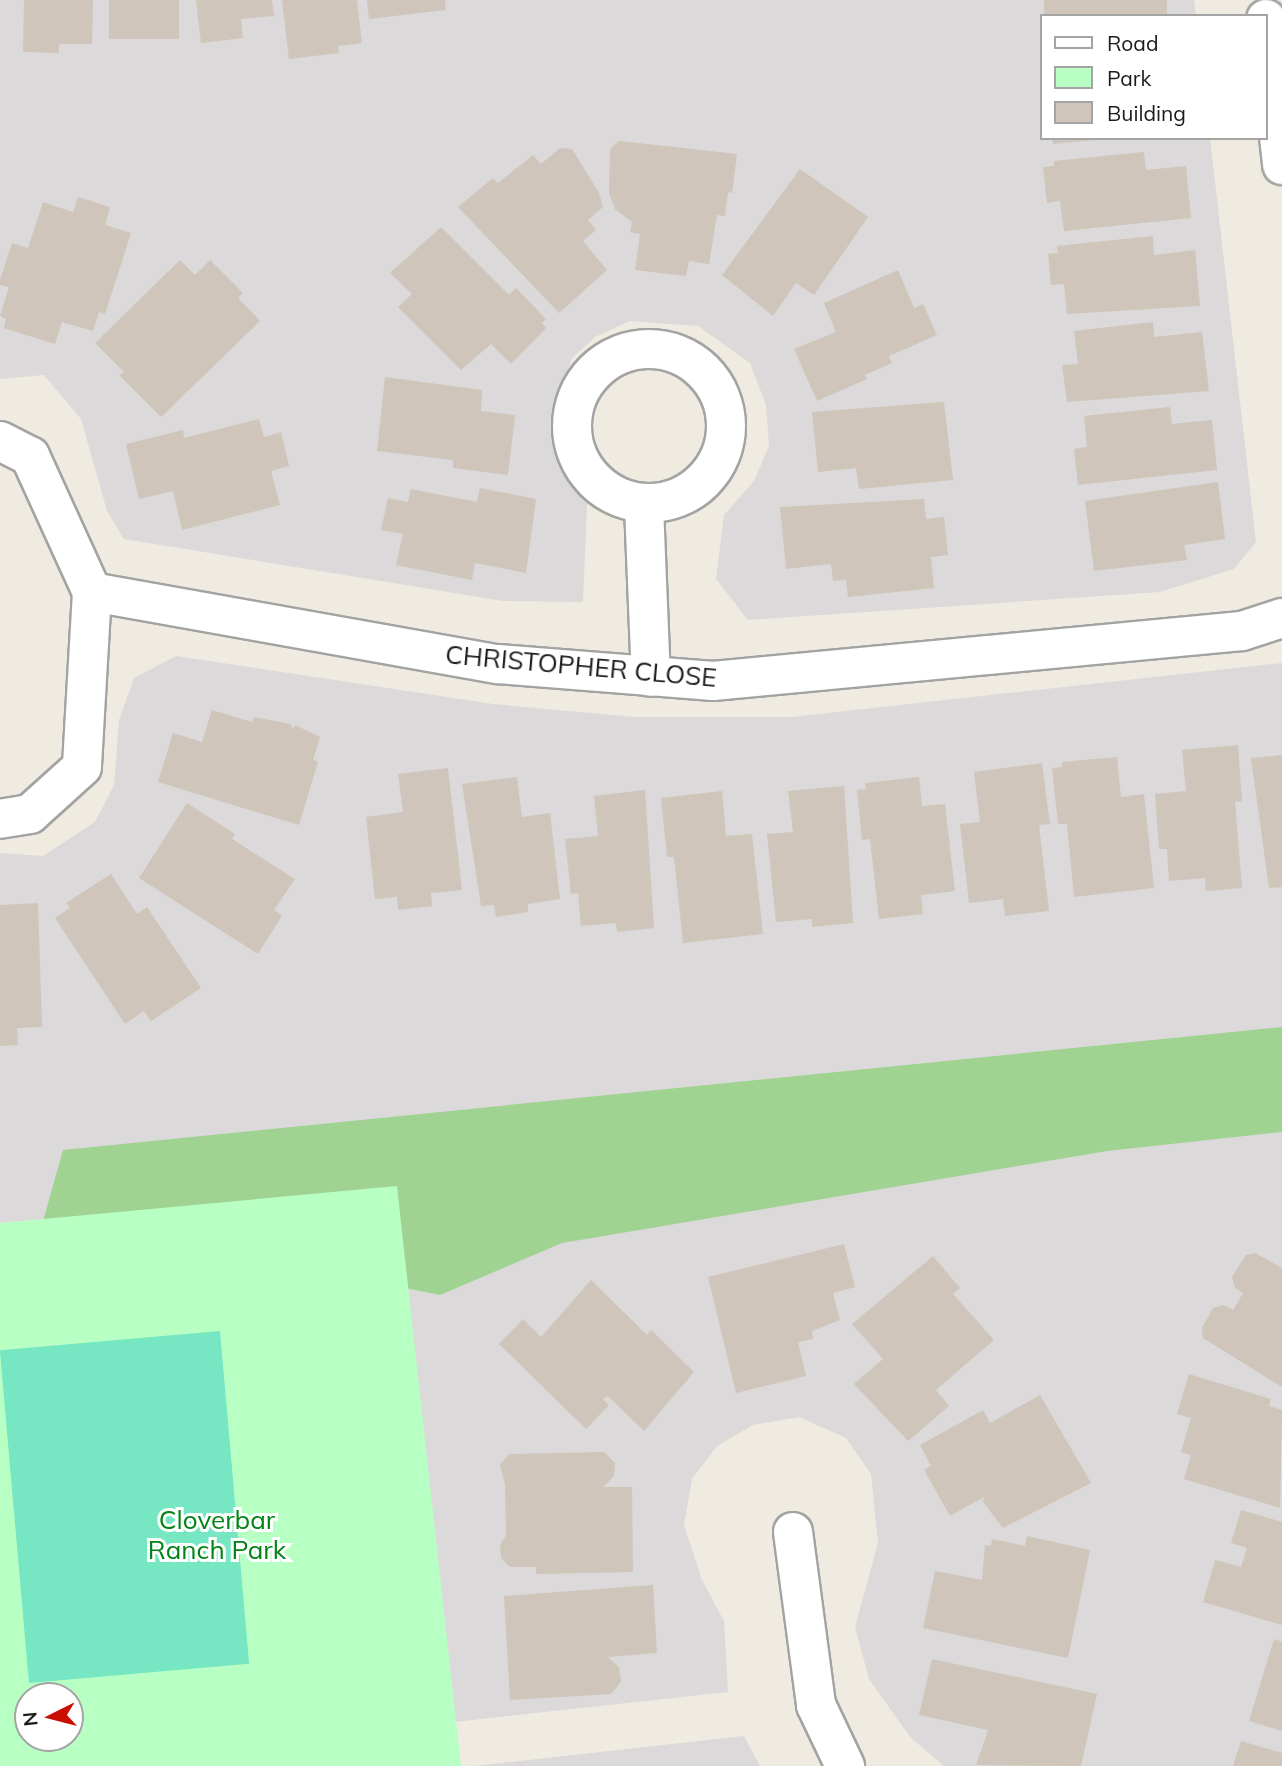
<!DOCTYPE html>
<style>
body{margin:0}
#map{position:relative;width:1282px;height:1766px;overflow:hidden;background:#efebe1;font-family:Mulish,sans-serif}
div>[style]{position:absolute}
.residential>*{inset:0;background:#dbd9d9}
.forest>*{inset:0;background:#a0d291}
.park>*{inset:0;background:#b8ffc3}
.pitch>*{inset:0;background:#77e6c3;transform-origin:0 0}
.building>*{inset:0;background:#cfc5ba;transform-origin:0 0}
.roads{filter:drop-shadow(2px 0 #a3a3a3) drop-shadow(-2px 0 #a3a3a3) drop-shadow(0 2px #a3a3a3) drop-shadow(0 -2px #a3a3a3)}
.minor>*{height:38px;margin:-19px;padding:0 19px;transform-origin:19px;border-radius:19px;background:#fff}
.minor>.ring{margin:-19px;padding:0;box-sizing:content-box;background:none;border:38px solid #fff;border-radius:50%}
span{translate:-50% -50%;white-space:nowrap;text-align:center;line-height:1.15;-webkit-text-stroke:6px #fff;paint-order:stroke}
.street-label{font-size:26px;color:#1c1c1c}
.park-label{font-size:26px;color:#018415}
.legend{position:absolute;left:1040px;top:14px;width:228px;height:126px;box-sizing:border-box;background:#fff;border:2px solid #a4a4a4;margin:0;padding:9px 12px;list-style:none;font-size:21px;color:#1c1c1c}
.legend li{display:flex;align-items:center;gap:14px;height:35px}
.legend b{width:35px;border:2px solid #a4a4a4}
.north{position:absolute;left:14px;top:1682px;width:70px;height:70px;box-sizing:border-box;background:#fff;border:2px solid #a4a4a4;border-radius:50%;rotate:264deg;font-size:19px;font-weight:700;line-height:28px;text-align:center;color:#1c1c1c}
.north::after{content:'';display:block;margin:auto;width:24px;height:32px;background:#c90d00;clip-path:polygon(50% 0,100% 100%,50% 72%,0 100%)}
</style>
<div id="map">
<div class="residential">
<i style="clip-path:polygon(0 0,1194px 0,1196px 16px,1042px 16px,1042px 138px,1210px 138px,1256px 542px,1234px 569px,1160px 592px,748px 620px,716px 579px,724px 515px,754px 481px,769px 446px,766px 405px,750px 363px,698px 326px,630px 321px,595px 337px,572px 358px,554px 410px,572px 483px,587px 504px,583px 602px,503px 601px,124px 539px,107px 511px,81px 419px,44px 375px,0 379px)"></i>
<i style="clip-path:polygon(176px 656px,493px 704px,634px 717px,792px 717px,1282px 663px,1282px 1766px,944px 1766px,910px 1737px,869px 1679px,855px 1627px,878px 1543px,871px 1474px,846px 1438px,799px 1417px,753px 1425px,717px 1446px,692px 1479px,684px 1525px,702px 1580px,724px 1621px,728px 1692px,454px 1722px,397px 1187px,0 1223px,0 853px,43px 856px,95px 822px,114px 785px,119px 720px,134px 678px)"></i>
<i style="clip-path:polygon(744px 1736px,760px 1766px,474px 1766px)"></i>
</div>
<div class="forest">
<i style="clip-path:polygon(1282px 1027px,1282px 1132px,1107px 1151px,562px 1243px,440px 1295px,258px 1258px,22px 1296px,63px 1150px)"></i>
</div>
<div class="park">
<i style="clip-path:polygon(evenodd,397px 1186px,461px 1766px,0 1766px,0 1223px,397px 1186px,28px 1696px,70px 1696px,70px 1738px,28px 1738px,28px 1696px)"></i>
</div>
<div class="pitch">
<i style="left:220px;top:1331px;width:334px;height:221px;rotate:85deg"></i>
</div>
<div class="building">
<i style="clip-path:polygon(24px 0,93px 0,92px 44px,59px 44px,59px 53px,23px 52px)"></i>
<i style="left:109px;top:0;width:70px;height:39px"></i>
<i style="clip-path:polygon(196px 0,272px 0,274px 16px,241px 19px,243px 38px,201px 43px)"></i>
<i style="clip-path:polygon(282px 0,357px 0,362px 43px,338px 46px,339px 53px,289px 59px)"></i>
<i style="clip-path:polygon(367px 0,445px 0,446px 10px,369px 19px)"></i>
<i style="left:1044px;top:0;width:123px;height:16px"></i>
<i style="clip-path:polygon(1052px 138px,1095px 138px,1095px 140px,1053px 144px)"></i>
<i style="clip-path:polygon(619px 141px,737px 154px,732px 193px,728px 192px,725px 216px,717px 215px,709px 264px,689px 261px,686px 276px,635px 270px,640px 234px,630px 232px,632px 222px,615px 209px,609px 193px,610px 149px)"></i>
<i style="clip-path:polygon(560px 148px,572px 149px,599px 193px,603px 207px,588px 220px,596px 230px,583px 241px,607px 270px,559px 313px,458px 207px,493px 178px,498px 183px,533px 155px,541px 164px)"></i>
<i style="clip-path:polygon(1144px 152px,1146px 170px,1186px 166px,1191px 218px,1064px 231px,1060px 201px,1047px 203px,1043px 167px,1054px 166px,1054px 161px)"></i>
<i style="clip-path:polygon(800px 169px,868px 217px,814px 295px,796px 283px,773px 316px,722px 275px)"></i>
<i style="clip-path:polygon(78px 197px,110px 207px,105px 225px,131px 233px,105px 314px,99px 312px,93px 331px,62px 322px,55px 344px,4px 328px,6px 319px,0 316px,9px 287px,0 285px,0 280px,12px 243px,28px 248px,43px 202px,73px 212px)"></i>
<i style="clip-path:polygon(441px 227px,509px 295px,516px 288px,546px 319px,542px 323px,546px 328px,511px 364px,491px 344px,461px 370px,398px 307px,412px 294px,390px 273px)"></i>
<i style="clip-path:polygon(1153px 236px,1154px 255px,1195px 250px,1200px 306px,1067px 314px,1064px 284px,1051px 285px,1048px 254px,1058px 253px,1057px 246px)"></i>
<i style="clip-path:polygon(180px 260px,195px 275px,210px 260px,243px 293px,238px 298px,260px 321px,161px 417px,119px 375px,124px 372px,95px 343px)"></i>
<i style="clip-path:polygon(898px 270px,914px 308px,923px 304px,937px 335px,889px 356px,892px 363px,865px 375px,867px 379px,817px 401px,794px 349px,836px 332px,824px 303px)"></i>
<i style="clip-path:polygon(1153px 322px,1154px 337px,1202px 332px,1209px 391px,1067px 402px,1062px 365px,1078px 364px,1074px 331px)"></i>
<i style="clip-path:polygon(385px 377px,482px 390px,481px 411px,515px 415px,508px 475px,453px 468px,453px 460px,377px 451px)"></i>
<i style="clip-path:polygon(944px 402px,953px 480px,859px 489px,856px 468px,818px 472px,812px 412px)"></i>
<i style="clip-path:polygon(1170px 407px,1172px 424px,1212px 420px,1217px 470px,1078px 485px,1074px 449px,1087px 447px,1084px 416px)"></i>
<i style="clip-path:polygon(259px 419px,264px 437px,281px 432px,289px 466px,271px 471px,280px 505px,182px 530px,173px 491px,139px 499px,126px 444px,183px 430px,184px 438px)"></i>
<i style="clip-path:polygon(1218px 482px,1225px 539px,1184px 545px,1187px 560px,1094px 571px,1085px 501px)"></i>
<i style="clip-path:polygon(480px 488px,536px 499px,526px 573px,475px 563px,472px 580px,396px 565px,403px 534px,381px 530px,388px 498px,408px 502px,411px 489px,477px 502px)"></i>
<i style="clip-path:polygon(924px 499px,926px 519px,944px 517px,948px 555px,931px 557px,934px 588px,848px 597px,846px 580px,833px 581px,831px 564px,786px 569px,780px 507px)"></i>
<i style="clip-path:polygon(212px 710px,252px 722px,254px 717px,290px 724px,293px 729px,295px 725px,320px 737px,313px 760px,318px 762px,299px 825px,158px 782px,173px 733px,202px 742px)"></i>
<i style="clip-path:polygon(1238px 745px,1242px 801px,1235px 802px,1242px 888px,1206px 891px,1205px 878px,1169px 881px,1167px 849px,1159px 849px,1155px 794px,1186px 791px,1182px 750px)"></i>
<i style="clip-path:polygon(1282px 755px,1282px 887px,1269px 888px,1251px 758px)"></i>
<i style="clip-path:polygon(1117px 757px,1121px 797px,1144px 794px,1154px 888px,1074px 897px,1067px 824px,1058px 824px,1052px 768px,1062px 767px,1062px 762px)"></i>
<i style="clip-path:polygon(1042px 763px,1050px 824px,1039px 825px,1049px 911px,1005px 916px,1003px 899px,969px 903px,960px 824px,980px 822px,974px 772px)"></i>
<i style="clip-path:polygon(448px 768px,462px 890px,431px 893px,432px 906px,398px 910px,397px 897px,375px 899px,366px 817px,403px 812px,398px 774px)"></i>
<i style="clip-path:polygon(517px 777px,522px 817px,550px 813px,560px 899px,528px 904px,528px 912px,496px 917px,494px 905px,481px 906px,462px 784px)"></i>
<i style="clip-path:polygon(919px 777px,922px 806px,945px 804px,955px 891px,921px 895px,923px 914px,879px 919px,870px 839px,862px 840px,857px 790px,866px 789px,865px 783px)"></i>
<i style="clip-path:polygon(844px 786px,853px 923px,812px 927px,812px 919px,776px 922px,767px 834px,793px 832px,788px 791px)"></i>
<i style="clip-path:polygon(645px 790px,654px 928px,617px 932px,616px 923px,581px 926px,578px 893px,571px 894px,565px 839px,598px 836px,594px 796px)"></i>
<i style="clip-path:polygon(722px 791px,726px 836px,752px 834px,763px 934px,683px 943px,674px 857px,667px 857px,661px 798px)"></i>
<i style="clip-path:polygon(187px 803px,235px 834px,232px 839px,295px 879px,274px 910px,282px 916px,258px 954px,139px 878px)"></i>
<i style="clip-path:polygon(111px 874px,137px 914px,147px 907px,201px 988px,151px 1021px,144px 1011px,125px 1024px,55px 918px,70px 908px,66px 903px)"></i>
<i style="clip-path:polygon(38px 903px,42px 1027px,17px 1028px,18px 1045px,0 1046px,0 905px)"></i>
<i style="clip-path:polygon(844px 1244px,855px 1287px,833px 1293px,840px 1320px,812px 1331px,813px 1339px,798px 1342px,806px 1376px,736px 1393px,708px 1277px)"></i>
<i style="clip-path:polygon(1255px 1253px,1282px 1268px,1282px 1387px,1203px 1338px,1202px 1328px,1213px 1308px,1223px 1305px,1233px 1310px,1243px 1293px,1235px 1288px,1232px 1277px,1246px 1255px)"></i>
<i style="clip-path:polygon(933px 1256px,960px 1288px,953px 1294px,994px 1340px,936px 1390px,949px 1406px,908px 1441px,854px 1384px,883px 1359px,852px 1324px)"></i>
<i style="clip-path:polygon(591px 1280px,647px 1335px,651px 1330px,694px 1372px,644px 1431px,608px 1396px,603px 1399px,609px 1405px,586px 1429px,499px 1344px,523px 1319px,541px 1337px)"></i>
<i style="clip-path:polygon(1189px 1374px,1271px 1399px,1269px 1406px,1282px 1410px,1280px 1508px,1184px 1479px,1191px 1455px,1181px 1452px,1191px 1418px,1177px 1414px)"></i>
<i style="clip-path:polygon(1040px 1395px,1091px 1483px,1003px 1528px,983px 1502px,984px 1497px,950px 1516px,924px 1470px,931px 1466px,920px 1445px,983px 1410px,990px 1423px)"></i>
<i style="clip-path:polygon(604px 1452px,615px 1463px,614px 1476px,603px 1487px,632px 1487px,633px 1572px,536px 1574px,536px 1567px,510px 1567px,501px 1558px,500px 1544px,506px 1536px,505px 1484px,500px 1465px,509px 1454px)"></i>
<i style="clip-path:polygon(1241px 1510px,1282px 1522px,1282px 1625px,1203px 1602px,1215px 1560px,1241px 1567px,1247px 1548px,1231px 1543px)"></i>
<i style="clip-path:polygon(1027px 1536px,1090px 1550px,1068px 1658px,923px 1628px,935px 1571px,982px 1580px,985px 1545px,991px 1546px,992px 1539px,1025px 1546px)"></i>
<i style="clip-path:polygon(653px 1585px,657px 1653px,608px 1657px,619px 1667px,621px 1682px,611px 1694px,510px 1700px,504px 1596px)"></i>
<i style="clip-path:polygon(1274px 1639px,1282px 1642px,1282px 1731px,1249px 1721px)"></i>
<i style="clip-path:polygon(932px 1659px,1097px 1694px,1081px 1766px,976px 1765px,988px 1730px,919px 1715px)"></i>
<i style="clip-path:polygon(1241px 1741px,1282px 1753px,1282px 1766px,1233px 1766px)"></i>
</div>
<div class="roads">
<div class="minor">
<i style="left:1266px;top:19px;width:147px;rotate:83.7deg"></i>
<i class="ring" style="left:572px;top:349px;width:116px;height:116px"></i>
<i style="left:0;top:441px;width:34px;rotate:27deg"></i>
<i style="left:30px;top:456px;width:149px;rotate:65.5deg"></i>
<i style="left:92px;top:592px;width:175px;rotate:93.3deg"></i>
<i style="left:82px;top:767px;width:70px;rotate:137.9deg"></i>
<i style="left:30px;top:814px;width:30px;rotate:171deg"></i>
<i style="left:644px;top:506px;width:171px;rotate:87.7deg"></i>
<i style="left:92px;top:592px;width:412px;rotate:10.1deg"></i>
<i style="left:498px;top:664px;width:216px;rotate:4.5deg"></i>
<i style="left:713px;top:681px;width:531px;rotate:-5.4deg"></i>
<i style="left:1242px;top:631px;width:42px;rotate:-18deg"></i>
<i style="left:793px;top:1532px;width:175px;rotate:82.4deg"></i>
<i style="left:816px;top:1705px;width:68px;rotate:64.6deg"></i>
</div>
</div>
<div class="street-label">
<span style="left:581px;top:666px;rotate:5deg">CHRISTOPHER CLOSE</span>
</div>
<div class="park-label">
<span style="left:217px;top:1535px">Cloverbar<br>Ranch Park</span>
</div>
<ul class="legend">
<li><b style="height:9px;background:#fff"></b>Road</li>
<li><b style="height:19px;background:#b8ffc3"></b>Park</li>
<li><b style="height:19px;background:#cfc5ba"></b>Building</li>
</ul>
<div class="north">N</div>
</div>
